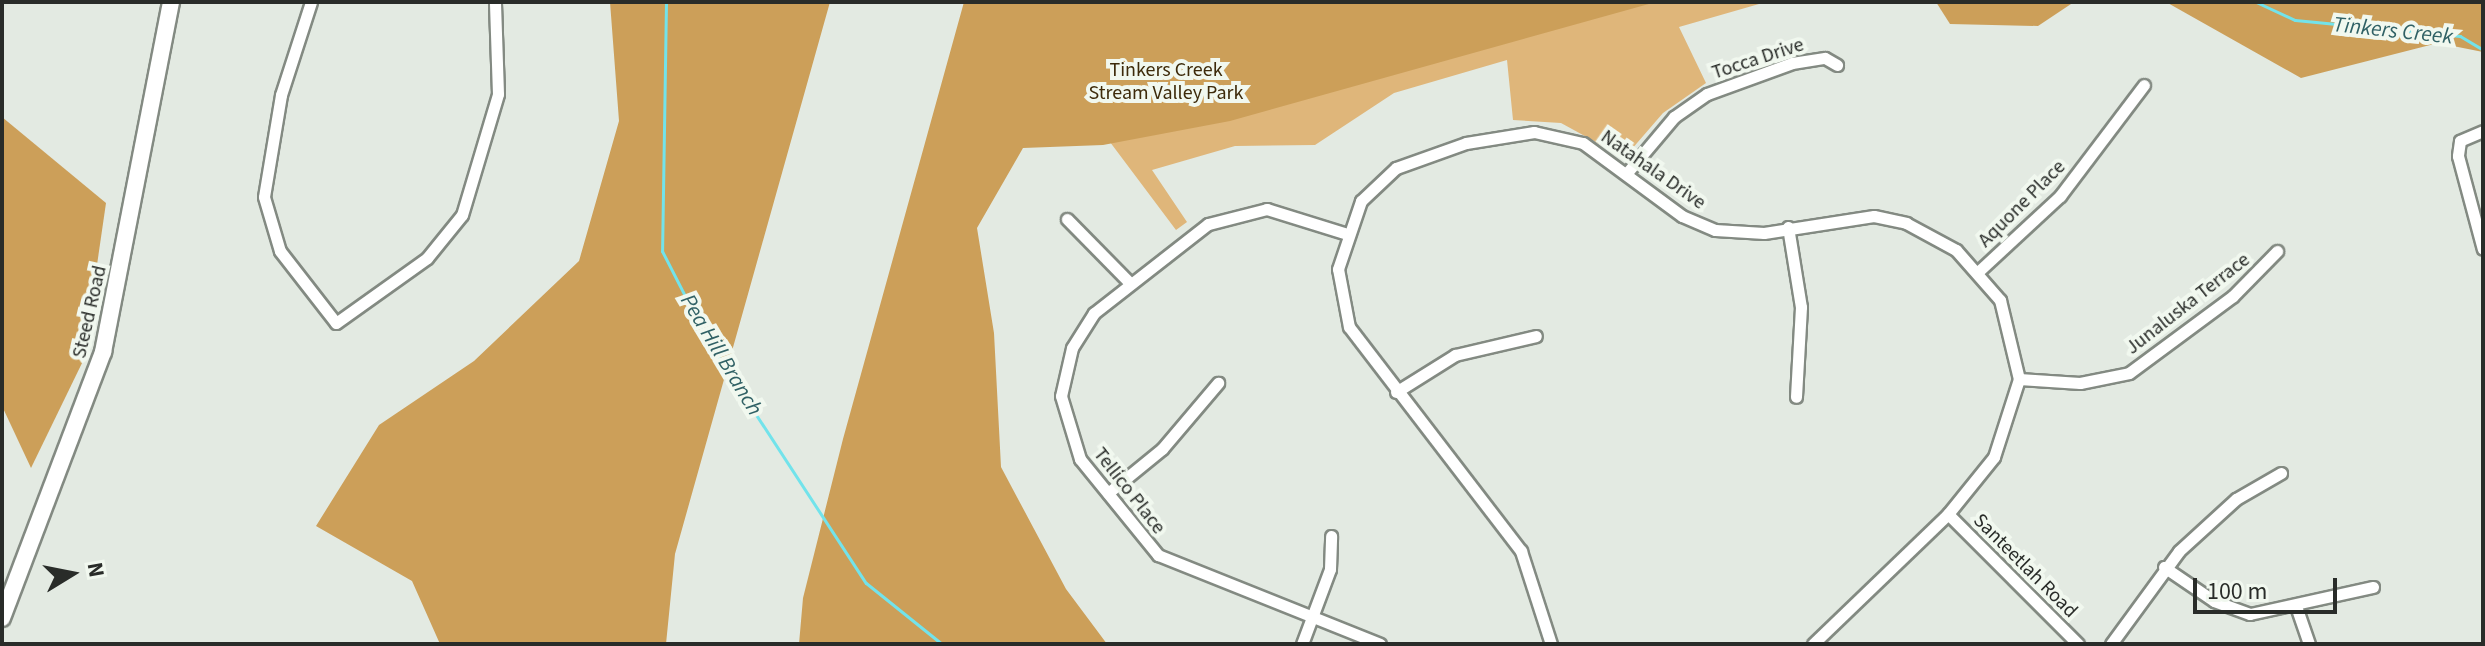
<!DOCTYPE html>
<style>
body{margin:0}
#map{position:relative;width:2485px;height:646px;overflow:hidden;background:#e3eae2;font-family:"Source Sans 3",sans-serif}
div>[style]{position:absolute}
.green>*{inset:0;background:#dfb67a}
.forest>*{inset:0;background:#cc9f59}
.stream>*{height:3px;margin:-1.5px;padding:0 1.5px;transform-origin:1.5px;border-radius:1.5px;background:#72e3eb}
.roads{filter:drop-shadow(2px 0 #838a82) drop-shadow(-2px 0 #838a82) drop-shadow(0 2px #838a82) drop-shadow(0 -2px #838a82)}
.street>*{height:11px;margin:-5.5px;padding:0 5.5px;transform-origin:5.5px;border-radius:5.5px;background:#fff}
.secondary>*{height:16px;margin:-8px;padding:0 8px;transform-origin:8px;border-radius:8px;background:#fff}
span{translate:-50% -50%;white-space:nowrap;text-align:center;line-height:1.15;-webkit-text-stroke:8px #f1f8ef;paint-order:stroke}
.street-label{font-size:20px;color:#292c29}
.park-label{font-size:20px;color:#3d2a0a}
.water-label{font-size:22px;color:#306165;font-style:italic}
.frame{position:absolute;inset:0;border:4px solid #292c29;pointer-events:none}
.north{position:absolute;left:32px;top:534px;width:80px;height:80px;-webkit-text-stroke:6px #f1f8ef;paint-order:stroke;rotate:80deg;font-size:22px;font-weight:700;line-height:32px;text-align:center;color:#292c29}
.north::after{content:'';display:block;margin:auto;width:28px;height:36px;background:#292c29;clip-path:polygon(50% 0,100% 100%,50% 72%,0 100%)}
.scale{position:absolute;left:2193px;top:578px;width:144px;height:36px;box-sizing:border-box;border:4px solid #292c29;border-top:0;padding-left:10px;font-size:24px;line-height:28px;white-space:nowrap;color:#292c29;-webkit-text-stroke:6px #f1f8ef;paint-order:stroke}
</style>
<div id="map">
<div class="green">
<i style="clip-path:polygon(1005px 2px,1766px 2px,1679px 27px,1706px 83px,1663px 113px,1631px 150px,1616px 153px,1561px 123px,1513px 120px,1507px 60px,1394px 93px,1315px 145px,1235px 146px,1152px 170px,1187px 222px,1176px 230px)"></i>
</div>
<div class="forest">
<i style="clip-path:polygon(610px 2px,830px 2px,675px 554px,666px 644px,440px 644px,412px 581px,316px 526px,379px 425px,474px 361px,579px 261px,619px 121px)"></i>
<i style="clip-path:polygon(964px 2px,1656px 2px,1230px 121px,1103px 145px,1023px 148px,977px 228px,994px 333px,1001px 467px,1066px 589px,1107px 644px,799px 644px,803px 598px,843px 439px)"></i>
<i style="clip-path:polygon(1936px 2px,2074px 2px,2038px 26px,1950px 24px)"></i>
<i style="clip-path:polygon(2166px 2px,2483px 2px,2483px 52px,2438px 43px,2301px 78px)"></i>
<i style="clip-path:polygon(2px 117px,106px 203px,83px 361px,31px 468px,2px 406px)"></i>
</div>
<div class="stream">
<i style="left:666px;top:2px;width:249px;rotate:90.9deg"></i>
<i style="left:662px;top:251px;width:101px;rotate:62.9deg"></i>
<i style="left:708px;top:341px;width:289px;rotate:56.9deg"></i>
<i style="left:866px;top:583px;width:97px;rotate:38.8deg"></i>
<i style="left:2256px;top:2px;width:43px;rotate:24.8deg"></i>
<i style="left:2295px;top:20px;width:166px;rotate:5.5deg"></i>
<i style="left:2460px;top:36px;width:27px;rotate:31deg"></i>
</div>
<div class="roads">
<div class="street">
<i style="left:311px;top:2px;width:98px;rotate:107.9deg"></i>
<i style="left:281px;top:95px;width:103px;rotate:99.5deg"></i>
<i style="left:264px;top:197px;width:56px;rotate:73.5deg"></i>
<i style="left:280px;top:251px;width:91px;rotate:52.1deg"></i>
<i style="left:336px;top:323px;width:112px;rotate:-35.5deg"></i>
<i style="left:427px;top:258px;width:55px;rotate:-50.9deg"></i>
<i style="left:462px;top:215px;width:126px;rotate:-73.4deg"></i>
<i style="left:498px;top:94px;width:92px;rotate:-91.9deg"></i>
<i style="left:2483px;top:131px;width:25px;rotate:157deg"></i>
<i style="left:2460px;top:141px;width:15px;rotate:98deg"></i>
<i style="left:2458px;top:156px;width:96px;rotate:75deg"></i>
<i style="left:1626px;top:174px;width:75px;rotate:-49.9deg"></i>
<i style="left:1674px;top:117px;width:40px;rotate:-34.9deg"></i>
<i style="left:1707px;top:94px;width:90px;rotate:-20deg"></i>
<i style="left:1792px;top:63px;width:33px;rotate:-9deg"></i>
<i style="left:1825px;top:58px;width:14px;rotate:30deg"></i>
<i style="left:1067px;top:219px;width:90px;rotate:45.5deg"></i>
<i style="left:1788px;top:227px;width:81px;rotate:80.8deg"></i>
<i style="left:1801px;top:307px;width:90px;rotate:93.2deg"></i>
<i style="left:1344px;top:233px;width:81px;rotate:-162.7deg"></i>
<i style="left:1267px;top:209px;width:61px;rotate:165.7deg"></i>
<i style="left:1208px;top:224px;width:145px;rotate:142deg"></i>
<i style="left:1094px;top:313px;width:41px;rotate:122.2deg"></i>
<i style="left:1072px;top:348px;width:49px;rotate:102.9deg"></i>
<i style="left:1061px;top:396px;width:66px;rotate:73.2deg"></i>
<i style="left:1080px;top:459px;width:124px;rotate:50.9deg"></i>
<i style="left:1158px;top:555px;width:239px;rotate:21.8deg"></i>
<i style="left:1980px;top:270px;width:109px;rotate:-42.8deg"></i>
<i style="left:2060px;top:196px;width:139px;rotate:-52.9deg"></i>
<i style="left:2019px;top:379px;width:61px;rotate:3.8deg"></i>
<i style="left:2080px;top:383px;width:50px;rotate:-11.5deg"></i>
<i style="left:2129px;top:373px;width:129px;rotate:-36.5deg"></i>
<i style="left:2233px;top:296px;width:63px;rotate:-45.6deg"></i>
<i style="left:1396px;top:392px;width:70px;rotate:-32.1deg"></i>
<i style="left:1455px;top:355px;width:83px;rotate:-13.2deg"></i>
<i style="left:1108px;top:493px;width:70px;rotate:-39.2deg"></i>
<i style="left:1162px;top:449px;width:87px;rotate:-49.7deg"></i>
<i style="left:1948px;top:514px;width:184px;rotate:45deg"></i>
<i style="left:2164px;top:567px;width:60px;rotate:34.2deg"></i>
<i style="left:2214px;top:601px;width:38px;rotate:20deg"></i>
<i style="left:2250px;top:614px;width:126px;rotate:-12.4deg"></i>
<i style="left:2297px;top:609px;width:37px;rotate:71deg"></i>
<i style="left:1302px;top:644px;width:80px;rotate:-69.5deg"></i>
<i style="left:1330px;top:569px;width:33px;rotate:-88deg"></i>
<i style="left:1551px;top:644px;width:98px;rotate:-107.9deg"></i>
<i style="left:1521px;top:551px;width:282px;rotate:-127.5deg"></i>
<i style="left:1349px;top:327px;width:59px;rotate:-100.7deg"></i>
<i style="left:1338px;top:269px;width:72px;rotate:-71.3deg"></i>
<i style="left:1361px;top:201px;width:48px;rotate:-43.3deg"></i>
<i style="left:1396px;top:168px;width:74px;rotate:-19.7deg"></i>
<i style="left:1466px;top:143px;width:69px;rotate:-9.2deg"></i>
<i style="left:1534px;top:132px;width:50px;rotate:12.7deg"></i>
<i style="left:1583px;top:143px;width:123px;rotate:36.4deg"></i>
<i style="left:1682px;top:216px;width:36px;rotate:23deg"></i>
<i style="left:1715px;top:230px;width:49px;rotate:3.5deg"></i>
<i style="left:1764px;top:233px;width:111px;rotate:-8.8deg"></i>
<i style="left:1874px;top:216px;width:33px;rotate:12deg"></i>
<i style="left:1906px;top:223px;width:57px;rotate:28.4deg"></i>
<i style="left:1956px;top:250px;width:67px;rotate:48.7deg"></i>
<i style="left:2000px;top:300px;width:81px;rotate:76.5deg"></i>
<i style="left:2019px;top:379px;width:82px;rotate:107.8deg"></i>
<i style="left:1994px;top:457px;width:73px;rotate:128.9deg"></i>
<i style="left:1948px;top:514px;width:187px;rotate:136.1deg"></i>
<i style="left:2111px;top:644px;width:115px;rotate:-53.8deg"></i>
<i style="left:2179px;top:551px;width:77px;rotate:-42.4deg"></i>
<i style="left:2236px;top:499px;width:52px;rotate:-30deg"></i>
</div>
<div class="secondary">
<i style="left:2px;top:618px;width:285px;rotate:-69.2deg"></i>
<i style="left:103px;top:352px;width:357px;rotate:-79deg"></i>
</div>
</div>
<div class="street-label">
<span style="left:1758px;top:59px;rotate:-18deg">Tocca Drive</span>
<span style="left:1653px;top:170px;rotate:35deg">Natahala Drive</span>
<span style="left:2022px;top:204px;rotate:-45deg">Aquone Place</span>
<span style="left:2188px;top:304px;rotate:-38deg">Junaluska Terrace</span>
<span style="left:90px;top:312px;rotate:-77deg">Steed Road</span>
<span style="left:1129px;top:491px;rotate:52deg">Tellico Place</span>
<span style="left:2025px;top:566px;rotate:45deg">Santeetlah Road</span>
</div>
<div class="park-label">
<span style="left:1166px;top:82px">Tinkers Creek<br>Stream Valley Park</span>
</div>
<div class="water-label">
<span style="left:2393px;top:31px;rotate:6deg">Tinkers Creek</span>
<span style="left:721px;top:355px;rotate:59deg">Pea Hill Branch</span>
</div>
<div class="frame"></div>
<div class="north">N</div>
<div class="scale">100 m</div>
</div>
